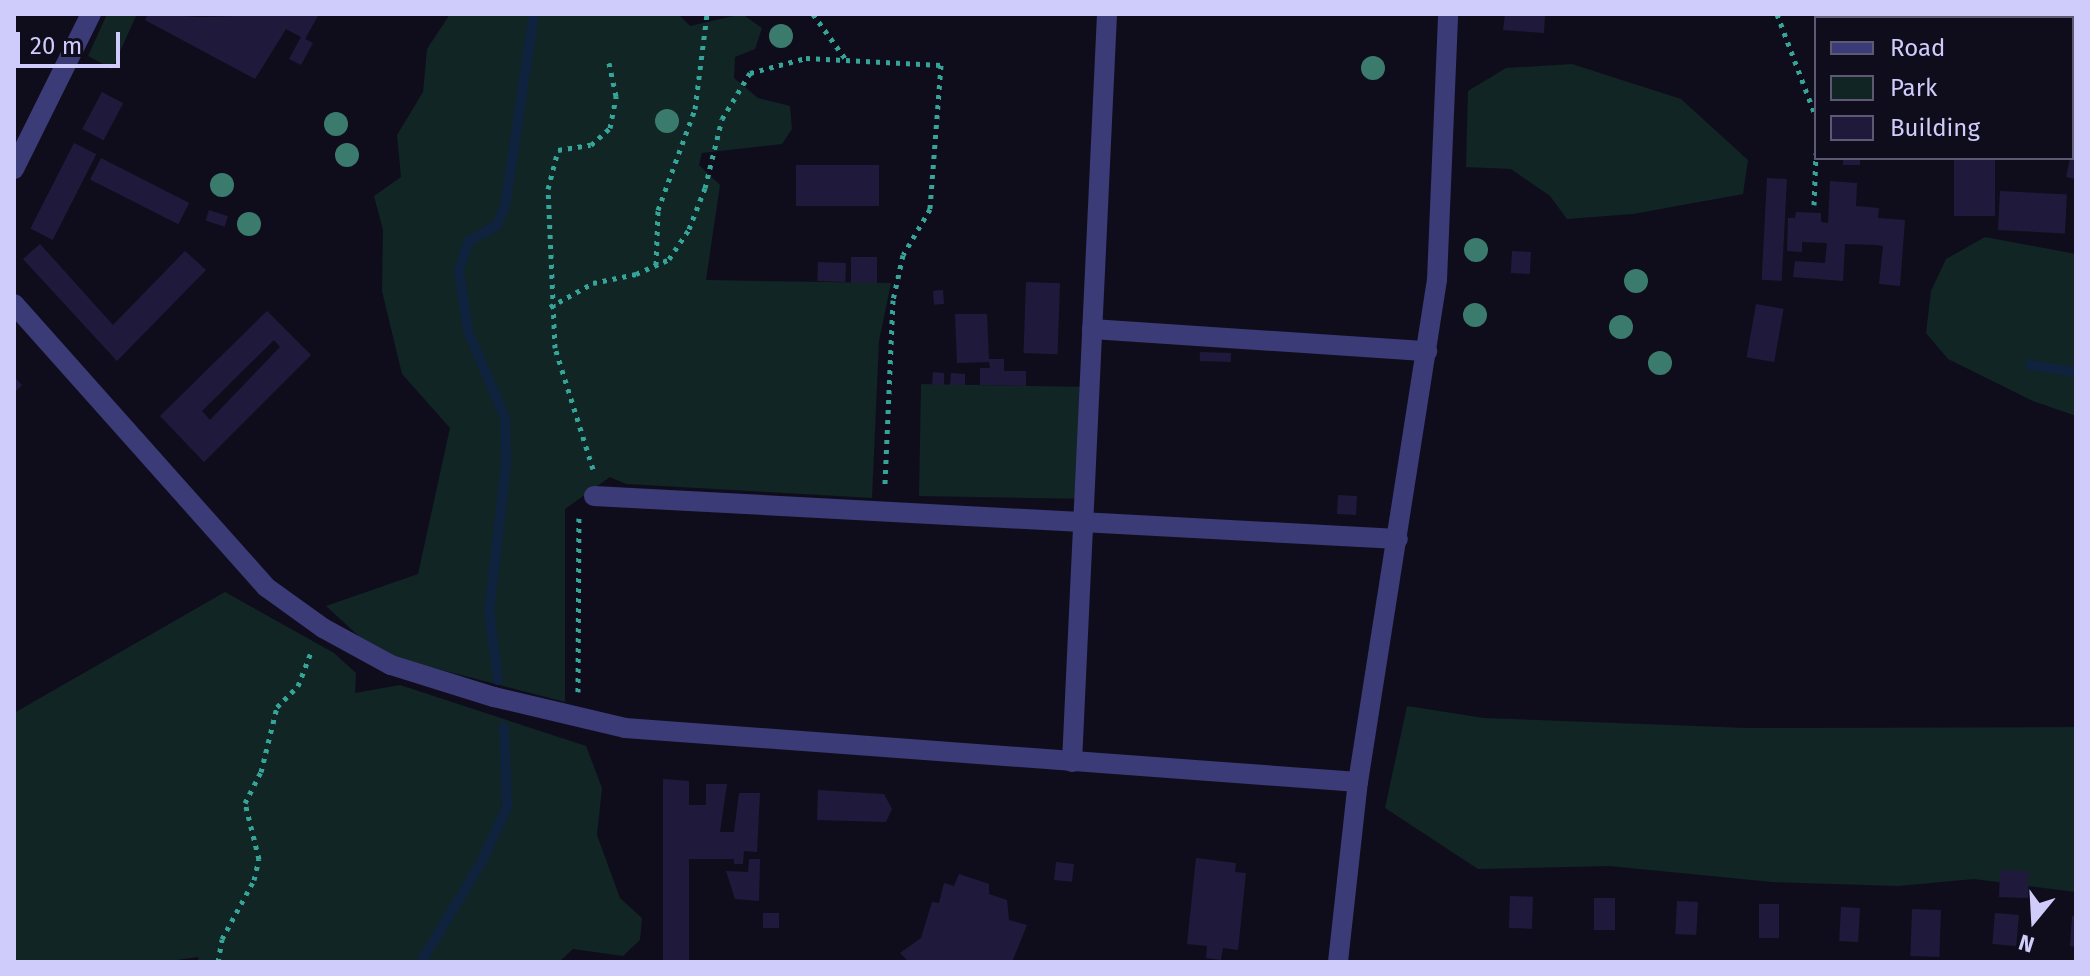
<!DOCTYPE html>
<style>
body{margin:0}
#map{position:relative;width:2090px;height:976px;overflow:hidden;background:#0f0d1c;font-family:"Fira Sans",sans-serif}
div>[style]{position:absolute}
.green>*{inset:0;background:#102524;transform-origin:0 0}
.stream>*{height:10px;margin:-5px;padding:0 5px;transform-origin:5px;border-radius:5px;background:#0f233e}
.building>*{inset:0;background:#1f1a3b;transform-origin:0 0}
.path>*{height:5px;margin-top:-2.5px;transform-origin:0;background:repeating-linear-gradient(90deg,#35a59a 0 4px,transparent 0 10px)}
.minor>*{height:20px;margin:-10px;padding:0 10px;transform-origin:10px;border-radius:10px;background:#3b3b78}
.trees>*{width:24px;height:24px;margin:-12px;border-radius:50%;background:#3a7b6e}
span{translate:-50% -50%;white-space:nowrap;text-align:center;line-height:1.15;-webkit-text-stroke:6px #0f0d1c;paint-order:stroke}
.frame{position:absolute;inset:0;border:16px solid #cfcbfb;pointer-events:none}
.legend{position:absolute;left:1814px;top:16px;width:260px;height:144px;box-sizing:border-box;background:#0f0d1c;border:2px solid #5c5975;margin:0;padding:10px 14px;list-style:none;font-size:24px;color:#cfcbfb}
.legend li{display:flex;align-items:center;gap:16px;height:40px}
.legend b{width:40px;border:2px solid #5c5975}
.north{position:absolute;left:1994px;top:880px;width:80px;height:80px;-webkit-text-stroke:6px #0f0d1c;paint-order:stroke;rotate:198deg;font-size:22px;font-weight:700;line-height:32px;text-align:center;color:#cfcbfb}
.north::after{content:'';display:block;margin:auto;width:28px;height:36px;background:#cfcbfb;clip-path:polygon(50% 0,100% 100%,50% 72%,0 100%)}
.scale{position:absolute;left:16px;top:32px;width:104px;height:36px;box-sizing:border-box;border:4px solid #cfcbfb;border-top:0;padding-left:10px;font-size:24px;line-height:28px;white-space:nowrap;color:#cfcbfb;-webkit-text-stroke:6px #0f0d1c;paint-order:stroke}
</style>
<div id="map">
<div class="green">
<i style="clip-path:polygon(107px 14px,137px 14px,112px 69px,88px 56px)"></i>
<i style="clip-path:polygon(450px 14px,678px 14px,690px 26px,742px 14px,762px 28px,755px 49px,735px 57px,734px 78px,758px 98px,790px 106px,792px 129px,782px 144px,702px 153px,699px 165px,720px 185px,706px 280px,891px 283px,879px 341px,872px 498px,626px 484px,610px 477px,565px 509px,565px 702px,399px 659px,364px 641px,326px 606px,418px 574px,450px 428px,402px 374px,382px 291px,383px 230px,374px 196px,401px 177px,397px 135px,423px 92px,427px 49px)"></i>
<i style="clip-path:polygon(1572px 64px,1681px 99px,1748px 160px,1743px 194px,1633px 214px,1567px 219px,1550px 196px,1511px 169px,1466px 167px,1468px 91px,1506px 68px)"></i>
<i style="clip-path:polygon(1985px 237px,2076px 254px,2076px 416px,2033px 401px,1948px 359px,1926px 333px,1931px 291px,1946px 259px)"></i>
<i style="left:921px;top:384px;width:159px;height:112px;rotate:1deg"></i>
<i style="clip-path:polygon(225px 592px,334px 653px,356px 673px,355px 693px,400px 685px,586px 746px,602px 788px,597px 835px,620px 898px,642px 918px,640px 940px,623px 956px,573px 949px,559px 962px,199px 962px,198px 957px,163px 962px,14px 962px,14px 713px)"></i>
<i style="clip-path:polygon(1407px 706px,1484px 718px,1748px 728px,2076px 727px,2076px 892px,1974px 879px,1898px 886px,1772px 882px,1609px 866px,1478px 869px,1385px 808px)"></i>
</div>
<div class="stream">
<i style="left:2030px;top:365px;width:47px;rotate:8.7deg"></i>
<i style="left:498px;top:680px;width:69px;rotate:-97.5deg"></i>
<i style="left:489px;top:612px;width:147px;rotate:-83.4deg"></i>
<i style="left:506px;top:466px;width:48px;rotate:-91.2deg"></i>
<i style="left:505px;top:418px;width:95px;rotate:-113deg"></i>
<i style="left:468px;top:331px;width:62px;rotate:-98.4deg"></i>
<i style="left:459px;top:270px;width:29px;rotate:-72deg"></i>
<i style="left:468px;top:242px;width:32px;rotate:-30deg"></i>
<i style="left:496px;top:226px;width:21px;rotate:-65deg"></i>
<i style="left:505px;top:207px;width:195px;rotate:-81.5deg"></i>
<i style="left:421px;top:962px;width:116px;rotate:-58.8deg"></i>
<i style="left:481px;top:863px;width:62px;rotate:-65.1deg"></i>
<i style="left:507px;top:807px;width:80px;rotate:-92.1deg"></i>
</div>
<div class="building">
<i style="clip-path:polygon(148px 14px,199px 17px,319px 14px,305px 39px,313px 43px,301px 65px,289px 59px,301px 37px,286px 29px,255px 79px,145px 20px)"></i>
<i style="clip-path:polygon(1505px 14px,1545px 14px,1544px 33px,1503px 30px)"></i>
<i style="left:1880px;top:14px;width:24px;height:4px"></i>
<i style="left:1960px;top:14px;width:99px;height:4px"></i>
<i style="left:102px;top:92px;width:24px;height:42px;rotate:28deg"></i>
<i style="left:74px;top:143px;width:25px;height:96px;rotate:27deg"></i>
<i style="clip-path:polygon(2072px 149px,2076px 150px,2076px 179px,2066px 177px)"></i>
<i style="left:101px;top:158px;width:99px;height:24px;rotate:27deg"></i>
<i style="left:1843px;top:158px;width:17px;height:7px"></i>
<i style="left:1954px;top:158px;width:41px;height:58px"></i>
<i style="left:796px;top:165px;width:83px;height:41px"></i>
<i style="left:1767px;top:178px;width:20px;height:102px;rotate:3deg"></i>
<i style="clip-path:polygon(1830px 181px,1857px 183px,1856px 206px,1879px 208px,1878px 218px,1905px 220px,1900px 286px,1879px 284px,1883px 246px,1877px 245px,1845px 244px,1843px 281px,1793px 277px,1795px 261px,1825px 263px,1827px 243px,1802px 242px,1802px 252px,1787px 251px,1788px 218px,1795px 218px,1796px 212px,1821px 213px,1821px 222px,1828px 223px)"></i>
<i style="left:2000px;top:191px;width:67px;height:39px;rotate:3deg"></i>
<i style="left:209px;top:210px;width:20px;height:11px;rotate:18deg"></i>
<i style="clip-path:polygon(40px 244px,113px 325px,185px 251px,206px 270px,117px 361px,23px 259px)"></i>
<i style="left:1512px;top:251px;width:19px;height:22px;rotate:3deg"></i>
<i style="left:851px;top:257px;width:26px;height:26px"></i>
<i style="left:818px;top:262px;width:28px;height:19px;rotate:2deg"></i>
<i style="left:1026px;top:282px;width:34px;height:71px;rotate:2deg"></i>
<i style="left:943px;top:290px;width:14px;height:10px;rotate:86deg"></i>
<i style="left:1756px;top:304px;width:28px;height:54px;rotate:10deg"></i>
<i style="clip-path:polygon(evenodd,267px 311px,311px 355px,204px 462px,160px 416px,267px 311px,274px 340px,280px 347px,210px 420px,202px 411px,274px 340px)"></i>
<i style="clip-path:polygon(955px 314px,987px 314px,989px 359px,1004px 359px,1004px 371px,1026px 371px,1026px 386px,980px 385px,980px 368px,990px 368px,989px 362px,957px 363px)"></i>
<i style="left:1200px;top:352px;width:31px;height:9px;rotate:2deg"></i>
<i style="clip-path:polygon(933px 372px,944px 373px,944px 385px,932px 385px)"></i>
<i style="clip-path:polygon(951px 373px,965px 374px,965px 385px,950px 385px)"></i>
<i style="clip-path:polygon(14px 377px,22px 385px,14px 393px)"></i>
<i style="left:1338px;top:495px;width:19px;height:19px;rotate:3deg"></i>
<i style="clip-path:polygon(663px 779px,689px 781px,689px 805px,706px 805px,706px 784px,727px 784px,720px 832px,734px 832px,739px 793px,760px 793px,757px 852px,744px 851px,743px 864px,734px 864px,734px 859px,689px 859px,689px 962px,663px 962px)"></i>
<i style="clip-path:polygon(818px 790px,884px 794px,892px 809px,886px 822px,817px 820px)"></i>
<i style="clip-path:polygon(1196px 858px,1236px 863px,1235px 872px,1246px 873px,1238px 950px,1223px 948px,1221px 960px,1206px 958px,1207px 946px,1187px 944px)"></i>
<i style="clip-path:polygon(749px 859px,760px 859px,759px 901px,735px 899px,726px 871px,748px 872px)"></i>
<i style="left:1056px;top:862px;width:18px;height:18px;rotate:6deg"></i>
<i style="left:2000px;top:870px;width:29px;height:27px;rotate:2deg"></i>
<i style="clip-path:polygon(959px 874px,989px 884px,989px 894px,1007px 900px,1009px 920px,1027px 925px,1012px 962px,909px 962px,900px 953px,921px 938px,932px 902px,939px 903px,944px 883px,954px 886px)"></i>
<i style="left:1510px;top:896px;width:23px;height:32px;rotate:2deg"></i>
<i style="left:1594px;top:898px;width:21px;height:32px"></i>
<i style="left:1677px;top:901px;width:21px;height:33px;rotate:3deg"></i>
<i style="left:1759px;top:904px;width:20px;height:34px"></i>
<i style="left:1841px;top:907px;width:19px;height:34px;rotate:3deg"></i>
<i style="left:1912px;top:909px;width:29px;height:47px;rotate:2deg"></i>
<i style="left:763px;top:913px;width:16px;height:15px"></i>
<i style="left:1995px;top:913px;width:24px;height:31px;rotate:5deg"></i>
<i style="clip-path:polygon(2072px 916px,2076px 916px,2076px 947px,2070px 946px)"></i>
</div>
<div class="path">
<i style="left:813px;top:14px;width:58px;rotate:54.1deg"></i>
<i style="left:1777px;top:14px;width:110px;rotate:69.3deg"></i>
<i style="left:1814px;top:205px;width:52px;rotate:-87.8deg"></i>
<i style="left:656px;top:265px;width:55px;rotate:-87.9deg"></i>
<i style="left:658px;top:210px;width:108px;rotate:-69.9deg"></i>
<i style="left:695px;top:109px;width:96px;rotate:-82.8deg"></i>
<i style="left:550px;top:307px;width:49px;rotate:-29.2deg"></i>
<i style="left:593px;top:283px;width:44px;rotate:-11.8deg"></i>
<i style="left:636px;top:274px;width:36px;rotate:-24deg"></i>
<i style="left:669px;top:259px;width:36px;rotate:-56deg"></i>
<i style="left:689px;top:229px;width:44px;rotate:-68.7deg"></i>
<i style="left:705px;top:188px;width:71px;rotate:-76.2deg"></i>
<i style="left:722px;top:119px;width:54px;rotate:-58.7deg"></i>
<i style="left:750px;top:73px;width:58px;rotate:-15deg"></i>
<i style="left:806px;top:58px;width:135px;rotate:3deg"></i>
<i style="left:941px;top:65px;width:144px;rotate:94.4deg"></i>
<i style="left:930px;top:209px;width:53px;rotate:120.4deg"></i>
<i style="left:903px;top:255px;width:46px;rotate:102.5deg"></i>
<i style="left:893px;top:300px;width:185px;rotate:92.5deg"></i>
<i style="left:593px;top:469px;width:127px;rotate:-107.4deg"></i>
<i style="left:555px;top:348px;width:159px;rotate:-92.5deg"></i>
<i style="left:548px;top:189px;width:40px;rotate:-75.6deg"></i>
<i style="left:558px;top:150px;width:33px;rotate:-9deg"></i>
<i style="left:591px;top:145px;width:25px;rotate:-42deg"></i>
<i style="left:610px;top:128px;width:33px;rotate:-79deg"></i>
<i style="left:616px;top:96px;width:34px;rotate:-102deg"></i>
<i style="left:578px;top:692px;width:174px;rotate:-89.7deg"></i>
<i style="left:218px;top:962px;width:23px;rotate:-80deg"></i>
<i style="left:222px;top:939px;width:67px;rotate:-61.5deg"></i>
<i style="left:254px;top:880px;width:22px;rotate:-77deg"></i>
<i style="left:259px;top:859px;width:58px;rotate:-104deg"></i>
<i style="left:245px;top:803px;width:35px;rotate:-63deg"></i>
<i style="left:261px;top:772px;width:67px;rotate:-76.2deg"></i>
<i style="left:277px;top:707px;width:30px;rotate:-45deg"></i>
<i style="left:298px;top:686px;width:39px;rotate:-69deg"></i>
</div>
<div class="minor">
<i style="left:14px;top:169px;width:173px;rotate:-63.6deg"></i>
<i style="left:14px;top:304px;width:379px;rotate:48.3deg"></i>
<i style="left:266px;top:587px;width:70px;rotate:35.7deg"></i>
<i style="left:323px;top:628px;width:77px;rotate:28.6deg"></i>
<i style="left:391px;top:665px;width:108px;rotate:17.3deg"></i>
<i style="left:494px;top:697px;width:135px;rotate:13.3deg"></i>
<i style="left:625px;top:728px;width:735px;rotate:4.21deg"></i>
<i style="left:1092px;top:329px;width:336px;rotate:3.8deg"></i>
<i style="left:594px;top:496px;width:805px;rotate:3.06deg"></i>
<i style="left:1072px;top:762px;width:749px;rotate:-87.32deg"></i>
<i style="left:1338px;top:962px;width:181px;rotate:-83.7deg"></i>
<i style="left:1358px;top:782px;width:508px;rotate:-81.06deg"></i>
<i style="left:1437px;top:280px;width:266px;rotate:-87.6deg"></i>
</div>
<div class="trees">
<i style="left:781px;top:36px"></i>
<i style="left:1373px;top:68px"></i>
<i style="left:667px;top:121px"></i>
<i style="left:336px;top:124px"></i>
<i style="left:347px;top:155px"></i>
<i style="left:222px;top:185px"></i>
<i style="left:249px;top:224px"></i>
<i style="left:1476px;top:250px"></i>
<i style="left:1636px;top:281px"></i>
<i style="left:1475px;top:315px"></i>
<i style="left:1621px;top:327px"></i>
<i style="left:1660px;top:363px"></i>
</div>
<div class="frame"></div>
<ul class="legend">
<li><b style="height:10px;background:#3b3b78"></b>Road</li>
<li><b style="height:22px;background:#102524"></b>Park</li>
<li><b style="height:22px;background:#1f1a3b"></b>Building</li>
</ul>
<div class="north">N</div>
<div class="scale">20 m</div>
</div>
